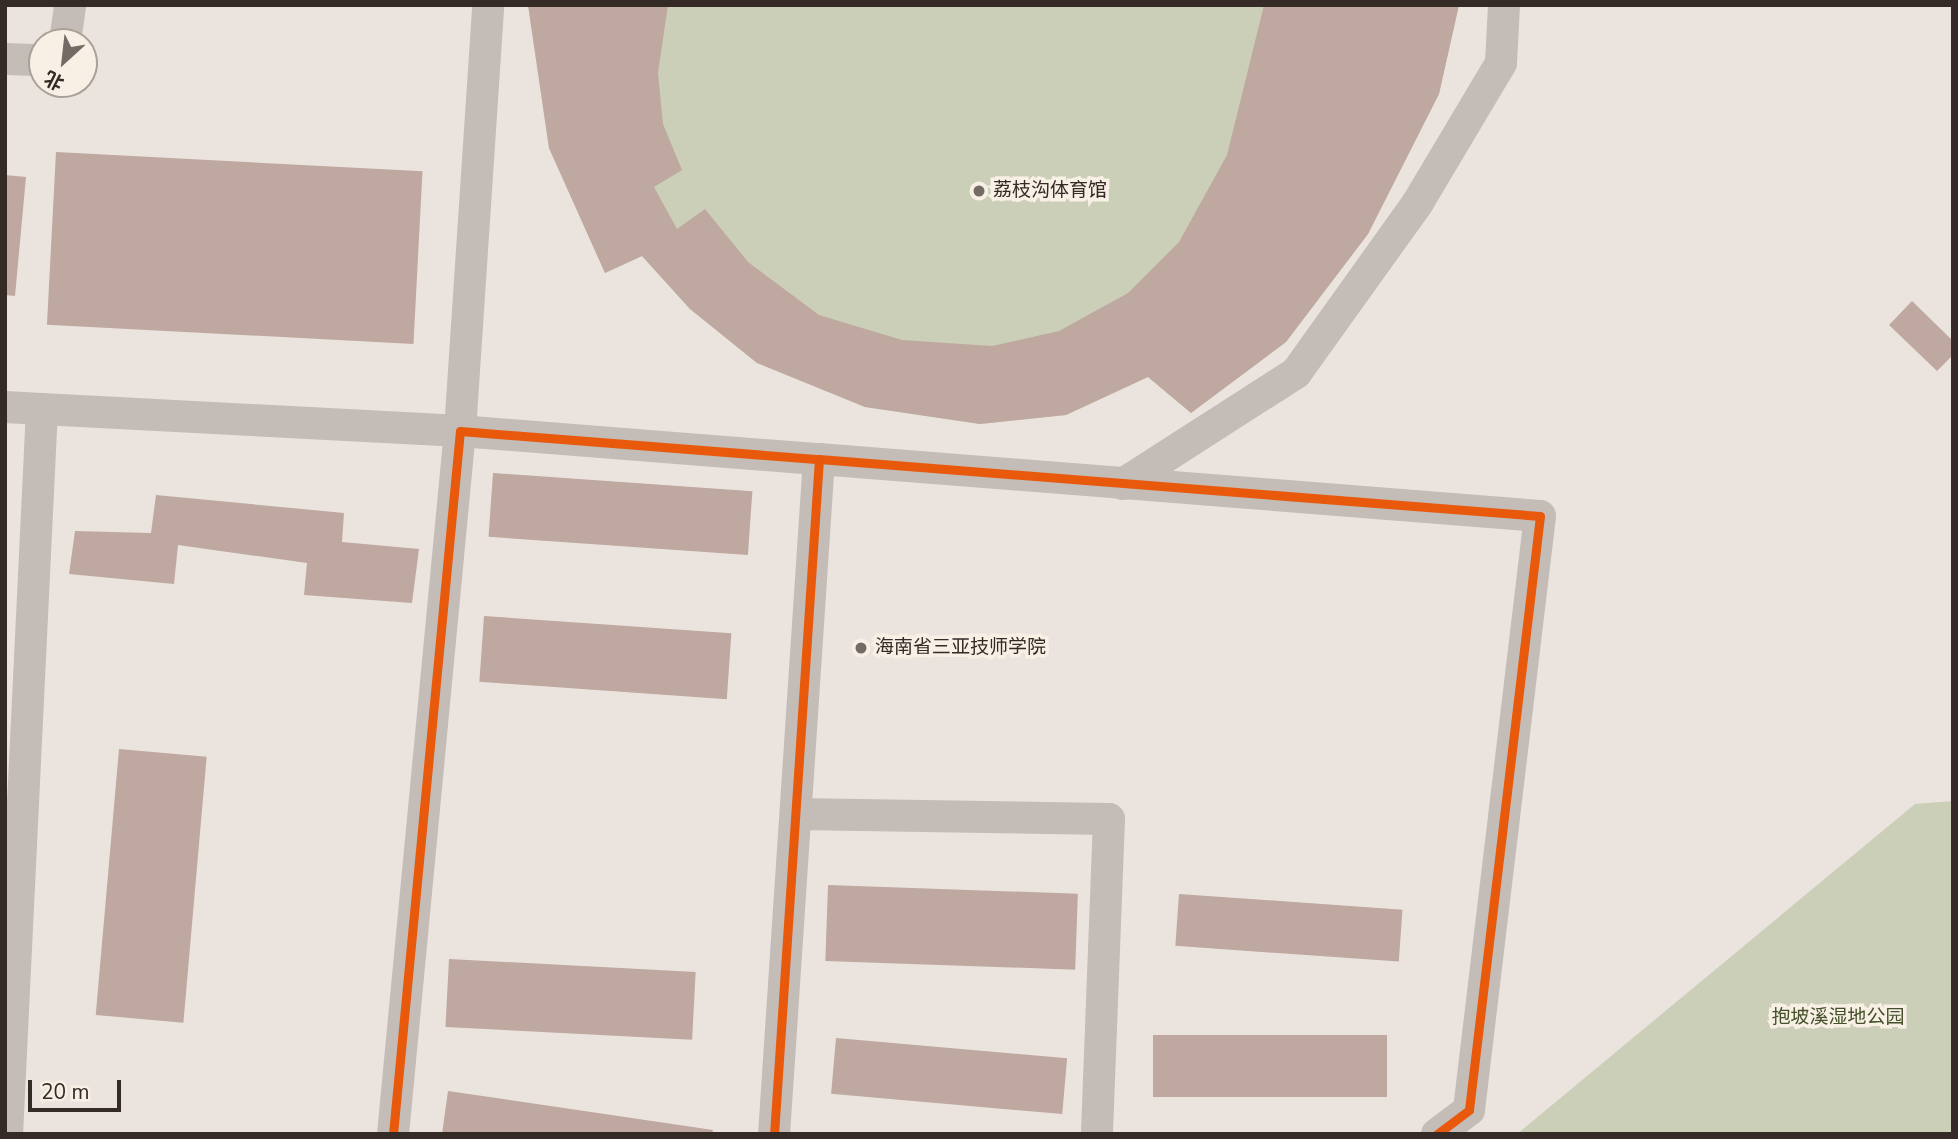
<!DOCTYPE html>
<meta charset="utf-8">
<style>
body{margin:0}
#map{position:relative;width:1958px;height:1139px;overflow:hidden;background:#ebe4de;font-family:"Nunito Sans","Noto Sans SC",sans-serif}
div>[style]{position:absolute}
.green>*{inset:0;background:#cccfb8}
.building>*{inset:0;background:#bea8a0;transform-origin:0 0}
.street>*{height:32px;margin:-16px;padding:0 16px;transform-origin:16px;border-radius:16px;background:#c3bcb7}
.cycleway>*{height:9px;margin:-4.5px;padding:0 4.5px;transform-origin:4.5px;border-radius:4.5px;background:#e8590c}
.dots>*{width:19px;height:19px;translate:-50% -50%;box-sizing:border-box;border:4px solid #f8efe5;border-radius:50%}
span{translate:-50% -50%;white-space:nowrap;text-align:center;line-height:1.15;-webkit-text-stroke:7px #f8efe5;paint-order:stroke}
.poi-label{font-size:19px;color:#342a26}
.left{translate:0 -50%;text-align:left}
.park-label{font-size:19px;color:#44512b}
.frame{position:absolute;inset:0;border:7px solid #342a26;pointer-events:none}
.north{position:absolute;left:28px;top:28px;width:70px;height:70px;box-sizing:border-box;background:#f8efe5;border:2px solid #aaa099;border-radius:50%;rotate:207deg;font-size:19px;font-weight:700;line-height:28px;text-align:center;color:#342a26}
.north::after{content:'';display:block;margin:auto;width:24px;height:32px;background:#746b66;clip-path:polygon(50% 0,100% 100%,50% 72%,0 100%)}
.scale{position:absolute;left:28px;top:1080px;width:93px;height:32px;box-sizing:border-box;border:4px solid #342a26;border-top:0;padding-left:9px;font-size:21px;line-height:24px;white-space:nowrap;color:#342a26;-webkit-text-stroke:5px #f8efe5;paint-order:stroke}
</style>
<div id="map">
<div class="green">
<i style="clip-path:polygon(528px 5px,1459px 5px,1439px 94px,1368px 234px,1286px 342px,1191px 413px,1148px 377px,1066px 415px,980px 424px,865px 407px,757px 363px,690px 309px,642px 256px,605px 273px,549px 148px)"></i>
<i style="clip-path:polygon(1953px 801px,1953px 1134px,1517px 1134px,1915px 804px)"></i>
</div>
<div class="building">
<i style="clip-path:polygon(528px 5px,668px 5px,658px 73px,663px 124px,682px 170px,654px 187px,677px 229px,705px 209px,748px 262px,819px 315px,902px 340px,992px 346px,1059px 331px,1128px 293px,1179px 242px,1227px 155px,1264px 5px,1459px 5px,1439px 94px,1368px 234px,1286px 342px,1191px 413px,1148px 377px,1066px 415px,980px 424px,865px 407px,757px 363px,690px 309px,642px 256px,605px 273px,549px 148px)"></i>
<i style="left:56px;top:152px;width:367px;height:173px;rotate:3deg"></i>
<i style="clip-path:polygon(5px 175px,26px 177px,15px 296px,5px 295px)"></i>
<i style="clip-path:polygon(1912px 301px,1953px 341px,1953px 355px,1937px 371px,1889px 325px)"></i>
<i style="left:493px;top:473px;width:260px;height:64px;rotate:4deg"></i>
<i style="clip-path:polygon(156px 495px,344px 513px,342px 542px,419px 549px,412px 603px,304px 595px,307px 563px,178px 545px,174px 584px,69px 574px,75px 531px,151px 533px)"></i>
<i style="left:484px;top:616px;width:248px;height:66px;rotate:4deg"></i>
<i style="left:119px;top:749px;width:88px;height:267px;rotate:5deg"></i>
<i style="left:828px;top:885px;width:250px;height:76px;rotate:2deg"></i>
<i style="left:1179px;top:894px;width:224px;height:52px;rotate:4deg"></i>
<i style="left:449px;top:959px;width:247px;height:68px;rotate:3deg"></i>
<i style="left:1153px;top:1035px;width:234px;height:62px"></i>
<i style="left:836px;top:1038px;width:232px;height:56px;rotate:5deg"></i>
<i style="clip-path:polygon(448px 1091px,713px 1130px,712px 1134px,442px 1134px)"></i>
</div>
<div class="street">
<i style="left:65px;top:42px;width:37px;rotate:-82deg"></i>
<i style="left:5px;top:59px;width:37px;rotate:2deg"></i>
<i style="left:5px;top:407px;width:37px;rotate:3deg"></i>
<i style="left:42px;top:409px;width:726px;rotate:92.76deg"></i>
<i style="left:42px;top:409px;width:419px;rotate:3deg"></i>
<i style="left:460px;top:431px;width:427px;rotate:-86.2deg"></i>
<i style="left:819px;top:459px;width:723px;rotate:4.52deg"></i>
<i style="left:1540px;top:516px;width:598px;rotate:96.82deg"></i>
<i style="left:1469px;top:1110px;width:40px;rotate:143deg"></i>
<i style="left:1123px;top:484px;width:206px;rotate:-32.7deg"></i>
<i style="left:1296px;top:373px;width:208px;rotate:-54.4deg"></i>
<i style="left:1417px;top:204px;width:164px;rotate:-59.2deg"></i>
<i style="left:1501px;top:63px;width:58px;rotate:-87deg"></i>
<i style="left:796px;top:814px;width:313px;rotate:0.9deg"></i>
<i style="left:1109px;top:819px;width:315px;rotate:92.2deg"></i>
<i style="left:393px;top:1134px;width:706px;rotate:-84.56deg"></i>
<i style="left:460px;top:431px;width:360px;rotate:4.5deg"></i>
<i style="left:819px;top:459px;width:676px;rotate:93.81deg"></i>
</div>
<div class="cycleway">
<i style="left:819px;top:459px;width:723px;rotate:4.52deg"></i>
<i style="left:1540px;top:516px;width:598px;rotate:96.82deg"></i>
<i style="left:1469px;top:1110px;width:40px;rotate:143deg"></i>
<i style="left:393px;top:1134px;width:706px;rotate:-84.56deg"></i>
<i style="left:460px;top:431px;width:360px;rotate:4.5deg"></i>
<i style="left:819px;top:459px;width:676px;rotate:93.81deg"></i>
</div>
<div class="dots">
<i style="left:979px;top:191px;background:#746b66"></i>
<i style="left:861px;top:648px;background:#746b66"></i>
</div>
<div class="poi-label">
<span class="left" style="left:993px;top:191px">荔枝沟体育馆</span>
<span class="left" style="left:875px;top:648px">海南省三亚技师学院</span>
</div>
<div class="park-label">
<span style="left:1838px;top:1018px">抱坡溪湿地公园</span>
</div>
<div class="frame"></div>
<div class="north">北</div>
<div class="scale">20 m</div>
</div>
